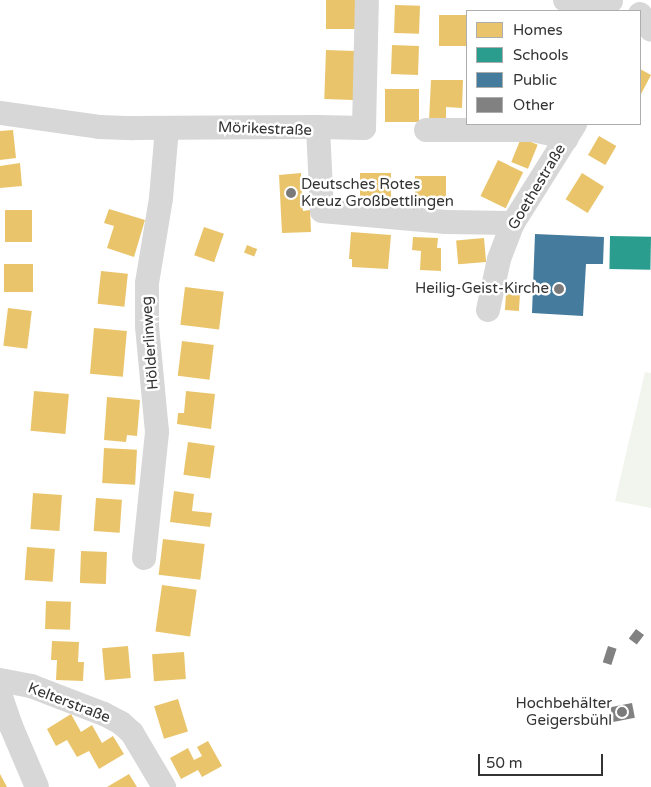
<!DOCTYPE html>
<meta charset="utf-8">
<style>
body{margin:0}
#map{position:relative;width:651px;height:787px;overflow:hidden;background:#fff;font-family:"Varela Round",sans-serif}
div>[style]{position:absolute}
.green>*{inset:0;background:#f1f5ed}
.homes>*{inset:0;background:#e9c46a;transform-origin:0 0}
.schools>*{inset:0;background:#2a9d8f;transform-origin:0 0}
.public>*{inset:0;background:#457b9d}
.building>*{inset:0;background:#818181;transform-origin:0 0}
.minor>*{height:24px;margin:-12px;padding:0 12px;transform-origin:12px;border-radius:12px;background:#d7d7d7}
.dots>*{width:14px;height:14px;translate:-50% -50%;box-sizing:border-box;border:2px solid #fff;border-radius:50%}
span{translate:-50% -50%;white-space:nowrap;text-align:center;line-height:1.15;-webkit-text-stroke:5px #fff;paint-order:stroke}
.street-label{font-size:15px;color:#333}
.poi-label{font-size:15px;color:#333}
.left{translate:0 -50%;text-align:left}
.right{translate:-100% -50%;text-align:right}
.legend{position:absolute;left:466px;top:10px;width:175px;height:115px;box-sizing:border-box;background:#fff;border:1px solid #adadad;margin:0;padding:6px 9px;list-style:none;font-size:15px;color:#333}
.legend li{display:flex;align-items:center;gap:10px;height:25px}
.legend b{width:25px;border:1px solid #adadad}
.scale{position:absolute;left:478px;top:754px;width:125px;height:22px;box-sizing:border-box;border:2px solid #333;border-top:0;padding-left:6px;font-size:15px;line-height:18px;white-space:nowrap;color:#333;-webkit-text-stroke:4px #fff;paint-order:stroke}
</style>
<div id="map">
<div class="green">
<i style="clip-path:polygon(645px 372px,651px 373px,651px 508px,615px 501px)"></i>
</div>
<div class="homes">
<i style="left:326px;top:0;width:30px;height:29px"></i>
<i style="left:395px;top:5px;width:25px;height:28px;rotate:2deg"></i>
<i style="left:439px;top:15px;width:28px;height:31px"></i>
<i style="left:392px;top:45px;width:27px;height:29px;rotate:2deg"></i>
<i style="left:326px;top:50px;width:29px;height:49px;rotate:2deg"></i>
<i style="clip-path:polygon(640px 69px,651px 75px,640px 96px)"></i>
<i style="clip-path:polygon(431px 80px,463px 80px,462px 108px,446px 107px,446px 121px,429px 121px)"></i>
<i style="left:385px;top:89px;width:34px;height:33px"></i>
<i style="clip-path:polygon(13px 130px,16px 158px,0 160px,0 131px)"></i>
<i style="left:599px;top:136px;width:20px;height:22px;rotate:30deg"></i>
<i style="left:521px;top:138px;width:18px;height:26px;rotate:22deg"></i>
<i style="left:498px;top:160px;width:28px;height:40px;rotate:26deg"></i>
<i style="clip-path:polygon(20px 163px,22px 186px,0 188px,0 166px)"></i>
<i style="clip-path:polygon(301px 173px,303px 211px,310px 210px,311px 232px,282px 233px,279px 175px)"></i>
<i style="left:360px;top:173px;width:31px;height:26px"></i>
<i style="left:582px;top:173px;width:26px;height:31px;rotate:32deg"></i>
<i style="left:415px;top:176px;width:31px;height:27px"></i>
<i style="clip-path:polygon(109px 209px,145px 220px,134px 257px,107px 248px,114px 226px,104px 223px)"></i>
<i style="left:5px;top:210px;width:27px;height:32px"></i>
<i style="left:204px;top:227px;width:21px;height:30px;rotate:19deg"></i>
<i style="clip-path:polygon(351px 232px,391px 235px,388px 269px,352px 267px,352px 259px,349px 259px)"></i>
<i style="clip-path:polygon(413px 237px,438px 238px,437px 248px,441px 248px,441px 271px,420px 270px,421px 251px,412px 250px)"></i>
<i style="left:484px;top:238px;width:24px;height:28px;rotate:85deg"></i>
<i style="left:247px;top:245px;width:11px;height:8px;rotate:22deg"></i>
<i style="left:4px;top:264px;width:29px;height:28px"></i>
<i style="left:101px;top:271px;width:27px;height:33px;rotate:6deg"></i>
<i style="left:185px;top:287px;width:39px;height:38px;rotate:7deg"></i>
<i style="left:506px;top:294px;width:14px;height:16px;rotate:4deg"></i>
<i style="left:8px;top:308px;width:24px;height:38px;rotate:7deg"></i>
<i style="left:94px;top:328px;width:33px;height:46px;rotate:5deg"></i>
<i style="left:182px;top:341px;width:32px;height:35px;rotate:7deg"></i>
<i style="left:34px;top:391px;width:35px;height:40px;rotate:5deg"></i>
<i style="clip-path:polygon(186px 391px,215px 394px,211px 429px,177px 424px,178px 413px,184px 413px)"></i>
<i style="clip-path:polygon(107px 397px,140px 400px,137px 436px,127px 435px,126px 442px,104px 440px)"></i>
<i style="left:188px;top:442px;width:27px;height:33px;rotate:8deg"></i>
<i style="left:104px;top:448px;width:33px;height:35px;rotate:3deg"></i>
<i style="clip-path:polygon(174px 491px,194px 494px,192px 511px,212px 513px,210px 527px,170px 522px)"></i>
<i style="left:33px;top:493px;width:29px;height:36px;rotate:4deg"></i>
<i style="left:96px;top:498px;width:26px;height:33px;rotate:4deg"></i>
<i style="left:163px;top:539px;width:42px;height:36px;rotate:7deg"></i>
<i style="left:27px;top:547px;width:28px;height:33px;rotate:4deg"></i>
<i style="left:81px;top:551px;width:26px;height:32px;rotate:2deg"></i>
<i style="left:162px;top:585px;width:35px;height:47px;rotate:8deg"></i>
<i style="left:46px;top:601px;width:25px;height:28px;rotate:2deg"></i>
<i style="clip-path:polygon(52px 641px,79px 642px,78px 662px,84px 662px,83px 681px,56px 680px,57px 660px,51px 660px)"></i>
<i style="left:128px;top:646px;width:32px;height:26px;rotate:85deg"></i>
<i style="left:184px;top:652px;width:27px;height:32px;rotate:86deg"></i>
<i style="left:178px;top:699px;width:34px;height:25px;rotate:73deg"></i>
<i style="clip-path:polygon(71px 714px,81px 732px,92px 725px,102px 743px,113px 736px,124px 754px,99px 769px,89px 751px,77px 757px,67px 740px,56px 746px,47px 729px)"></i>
<i style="clip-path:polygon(208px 741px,222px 766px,202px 777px,198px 770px,181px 779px,170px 758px,188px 748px,194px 760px,202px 756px,197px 747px)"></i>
<i style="clip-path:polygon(0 774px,7px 787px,0 787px)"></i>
<i style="clip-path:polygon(129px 774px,137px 787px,107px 787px)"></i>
</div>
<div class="schools">
<i style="left:610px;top:236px;width:41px;height:33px;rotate:1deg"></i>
</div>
<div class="public">
<i style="clip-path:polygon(535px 234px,604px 237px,603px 264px,586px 264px,583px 316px,532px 313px)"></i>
</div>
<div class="building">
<i style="left:636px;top:629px;width:10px;height:12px;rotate:37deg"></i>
<i style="left:608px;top:646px;width:9px;height:17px;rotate:18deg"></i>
<i style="left:632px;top:703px;width:15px;height:22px;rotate:79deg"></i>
</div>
<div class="minor">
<i style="left:565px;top:0;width:46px;rotate:1.2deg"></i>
<i style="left:640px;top:14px;width:19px;rotate:55deg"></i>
<i style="left:0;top:113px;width:100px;rotate:8deg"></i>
<i style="left:99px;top:127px;width:34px;rotate:2deg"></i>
<i style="left:133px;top:128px;width:185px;rotate:-0.3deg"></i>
<i style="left:318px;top:127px;width:84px;rotate:87.3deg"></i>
<i style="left:322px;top:211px;width:124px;rotate:5.1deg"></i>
<i style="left:446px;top:222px;width:67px;rotate:0.9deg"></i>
<i style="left:318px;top:127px;width:46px;rotate:1.2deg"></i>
<i style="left:364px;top:128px;width:128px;rotate:-88.7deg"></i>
<i style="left:426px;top:130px;width:107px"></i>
<i style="left:533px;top:130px;width:23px;rotate:13deg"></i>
<i style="left:555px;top:135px;width:12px;rotate:20deg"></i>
<i style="left:488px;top:310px;width:52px;rotate:-77.8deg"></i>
<i style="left:499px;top:259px;width:39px;rotate:-69deg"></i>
<i style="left:513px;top:223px;width:117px;rotate:-57.9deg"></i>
<i style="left:144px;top:558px;width:127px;rotate:-84.1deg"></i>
<i style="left:157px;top:432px;width:106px;rotate:-95.4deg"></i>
<i style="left:147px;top:326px;width:43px;rotate:-90deg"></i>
<i style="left:147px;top:283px;width:86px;rotate:-80.6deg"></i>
<i style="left:161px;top:198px;width:70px;rotate:-85.1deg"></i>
<i style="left:0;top:680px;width:32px;rotate:11deg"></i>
<i style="left:31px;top:686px;width:78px;rotate:21deg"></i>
<i style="left:104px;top:714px;width:19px;rotate:28deg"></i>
<i style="left:121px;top:723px;width:15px;rotate:42deg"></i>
<i style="left:132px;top:733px;width:63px;rotate:59.3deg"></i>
<i style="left:0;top:694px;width:34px;rotate:71deg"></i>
<i style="left:11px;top:726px;width:66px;rotate:66.9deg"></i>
</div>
<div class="dots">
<i style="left:291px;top:193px;background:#7a7a7a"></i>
<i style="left:559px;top:289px;background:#7a7a7a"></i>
<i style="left:622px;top:712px;background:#7a7a7a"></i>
</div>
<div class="street-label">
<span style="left:265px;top:129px;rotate:2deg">Mörikestraße</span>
<span style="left:537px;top:187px;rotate:-59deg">Goethestraße</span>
<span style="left:150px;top:343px;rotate:-94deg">Hölderlinweg</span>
<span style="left:69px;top:703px;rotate:21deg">Kelterstraße</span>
</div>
<div class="poi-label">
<span class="left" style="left:301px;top:193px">Deutsches Rotes<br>Kreuz Großbettlingen</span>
<span class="right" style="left:549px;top:289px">Heilig-Geist-Kirche</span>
<span class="right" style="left:612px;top:712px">Hochbehälter<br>Geigersbühl</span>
</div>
<ul class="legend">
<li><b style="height:14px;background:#e9c46a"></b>Homes</li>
<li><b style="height:14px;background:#2a9d8f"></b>Schools</li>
<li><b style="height:14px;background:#457b9d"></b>Public</li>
<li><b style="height:14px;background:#818181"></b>Other</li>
</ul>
<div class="scale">50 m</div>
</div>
